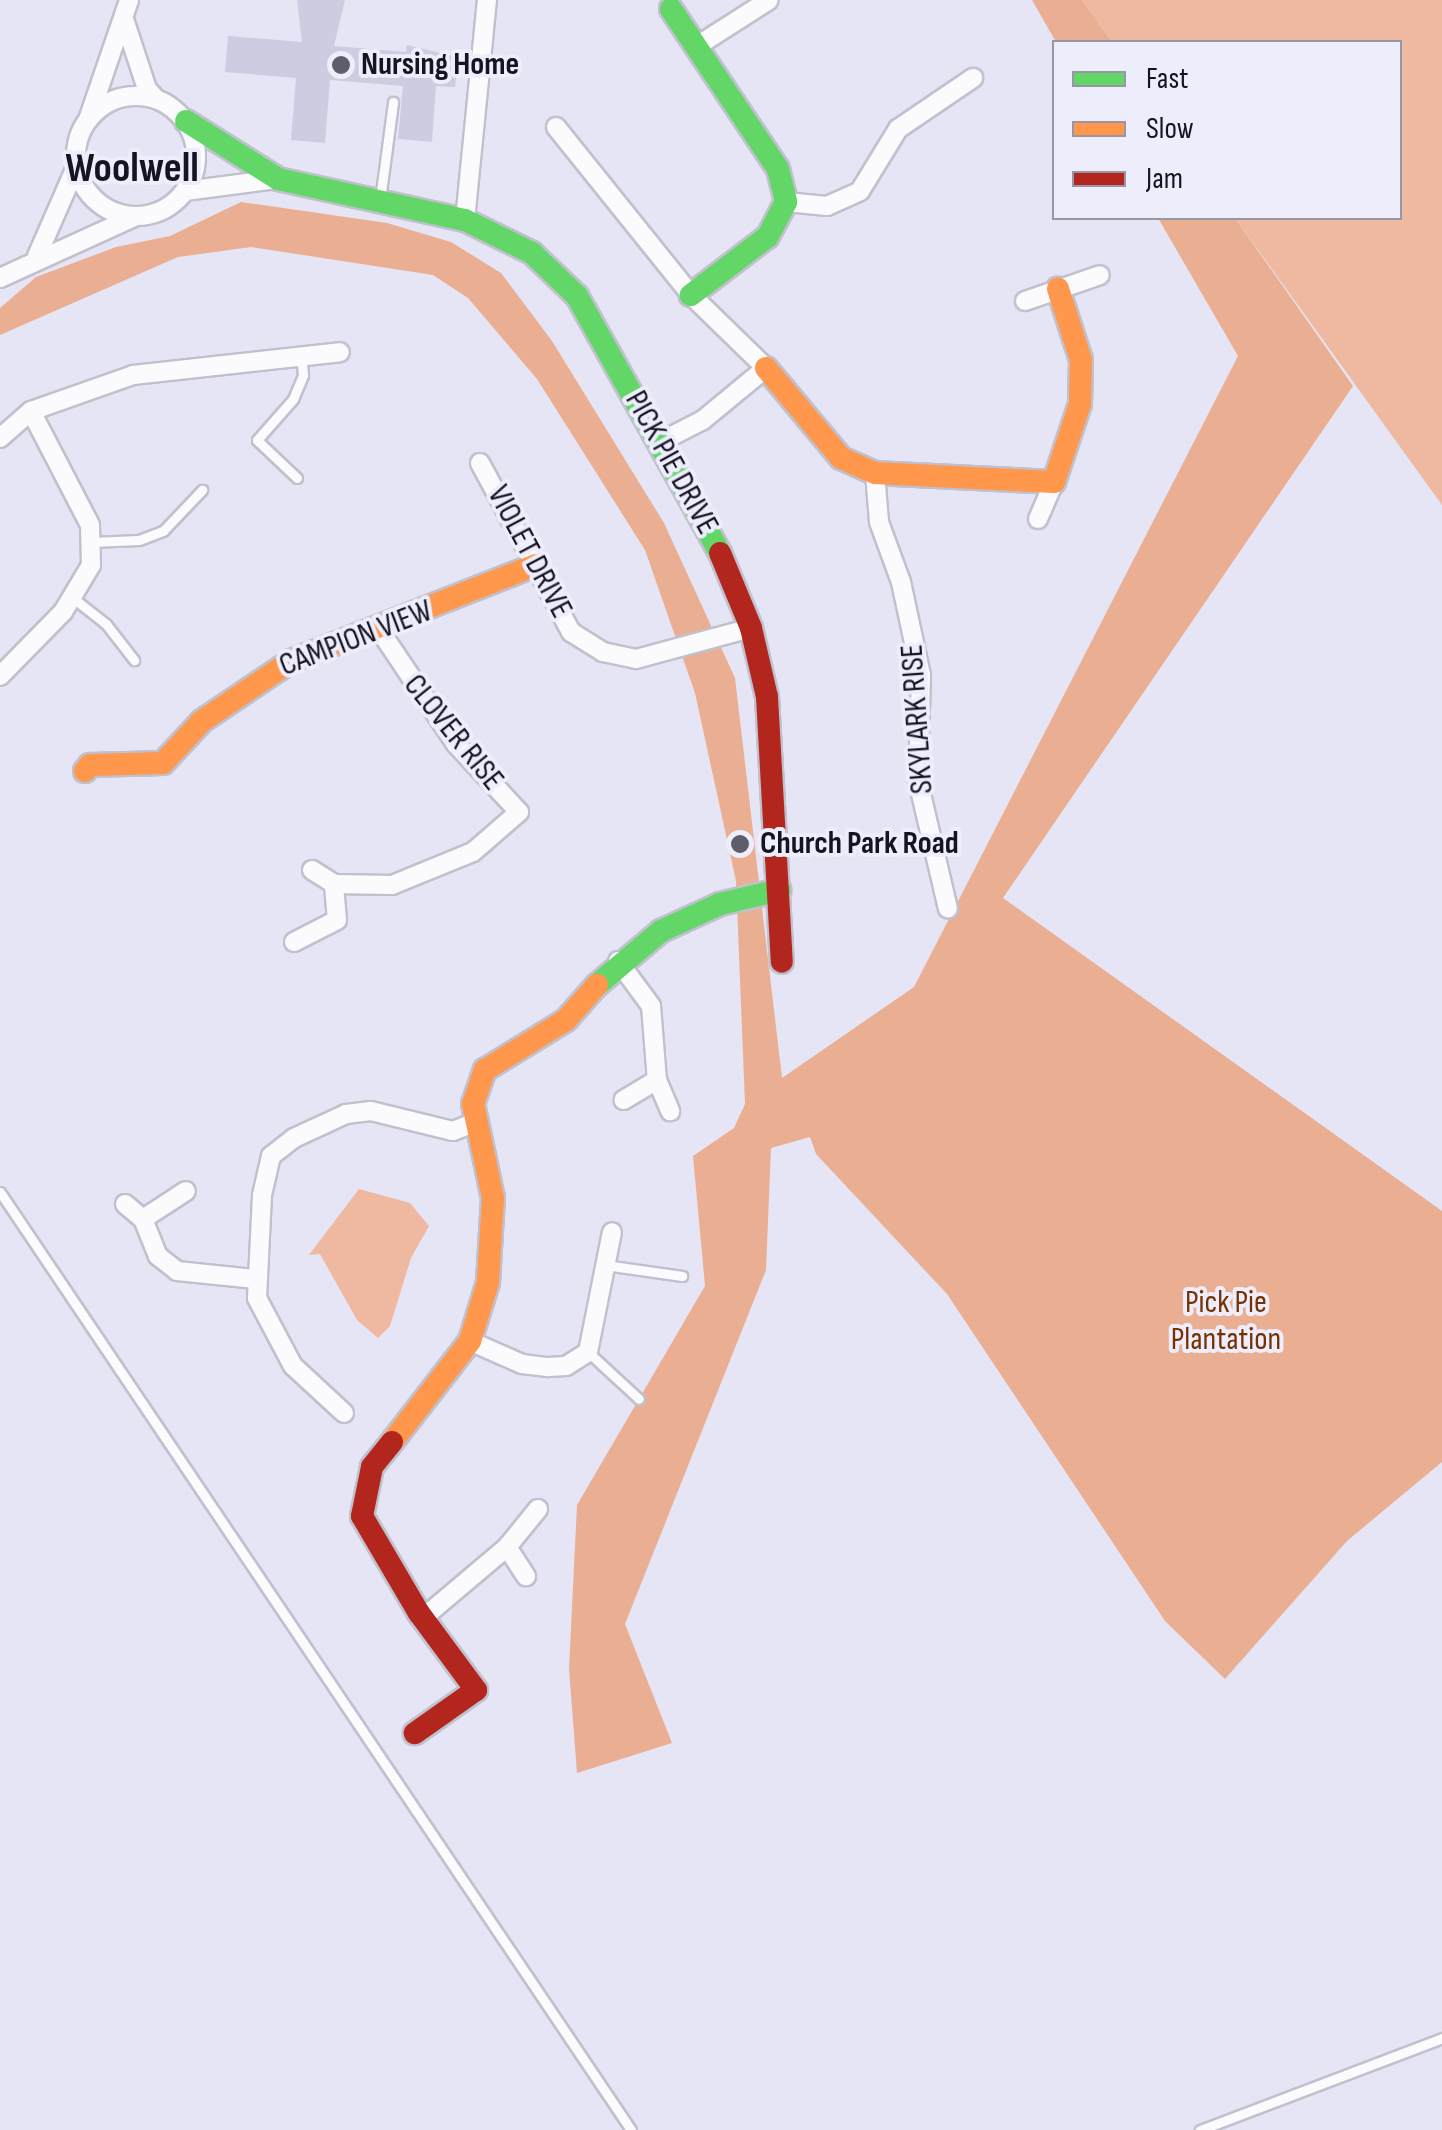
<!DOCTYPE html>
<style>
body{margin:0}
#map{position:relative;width:1442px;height:2130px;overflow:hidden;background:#e5e5f5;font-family:"Sofia Sans Condensed",sans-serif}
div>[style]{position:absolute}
.green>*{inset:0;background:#efb8a1}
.forest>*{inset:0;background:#eaaf93}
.building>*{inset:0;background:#cdcce0}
.roads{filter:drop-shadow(2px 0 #c1c1ce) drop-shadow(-2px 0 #c1c1ce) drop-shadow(0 2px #c1c1ce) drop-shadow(0 -2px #c1c1ce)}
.lane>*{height:9px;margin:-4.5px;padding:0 4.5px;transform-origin:4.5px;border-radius:4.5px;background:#fbfbfe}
.street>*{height:18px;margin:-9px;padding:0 9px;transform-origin:9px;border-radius:9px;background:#fbfbfe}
.street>.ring{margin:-9px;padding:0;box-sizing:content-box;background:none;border:18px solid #fbfbfe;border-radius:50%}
.fast>*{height:22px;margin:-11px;padding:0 11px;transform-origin:11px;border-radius:11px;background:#63d668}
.slow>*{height:22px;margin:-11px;padding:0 11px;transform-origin:11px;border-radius:11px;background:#ff974d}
.jam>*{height:22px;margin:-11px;padding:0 11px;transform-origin:11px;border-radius:11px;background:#b3261e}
.dots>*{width:28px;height:28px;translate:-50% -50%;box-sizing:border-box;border:5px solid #ededfc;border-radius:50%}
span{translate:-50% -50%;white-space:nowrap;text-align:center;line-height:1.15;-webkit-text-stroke:8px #ededfc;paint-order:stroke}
.poi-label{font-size:32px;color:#151421;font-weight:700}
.left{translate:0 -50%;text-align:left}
.street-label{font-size:32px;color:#151421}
.park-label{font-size:32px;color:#763100}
.district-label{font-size:42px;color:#151421;font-weight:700}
.legend{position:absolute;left:1052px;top:40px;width:350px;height:180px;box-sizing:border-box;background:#ededfc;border:2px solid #9796a4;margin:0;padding:12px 18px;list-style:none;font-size:30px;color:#151421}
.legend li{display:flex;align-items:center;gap:20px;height:50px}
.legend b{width:50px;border:2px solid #9796a4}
</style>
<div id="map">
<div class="green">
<i style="clip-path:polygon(1082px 0,1442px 0,1442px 505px,1235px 218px,1400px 218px,1400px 42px,1112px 42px)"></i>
<i style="clip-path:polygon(359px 1189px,410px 1203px,429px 1226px,411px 1258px,390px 1326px,378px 1338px,357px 1320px,320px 1254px,309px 1255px)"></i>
</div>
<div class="forest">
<i style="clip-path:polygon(1032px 0,1082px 0,1112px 42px,1056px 42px)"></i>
<i style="clip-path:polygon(241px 202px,387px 223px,451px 242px,501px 273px,552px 341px,664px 523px,735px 678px,782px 1078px,914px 987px,1238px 356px,1158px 218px,1235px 218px,1353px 386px,1003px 898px,1442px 1211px,1442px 1462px,1347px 1541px,1225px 1679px,1165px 1621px,947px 1294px,816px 1154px,810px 1137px,771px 1148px,766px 1270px,625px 1624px,672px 1743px,577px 1773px,569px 1669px,577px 1505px,705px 1286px,693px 1156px,734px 1128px,745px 1104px,736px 881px,695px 693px,645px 550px,537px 379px,468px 298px,433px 275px,251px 247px,178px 257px,0 335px,0 308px,36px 277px,116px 247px,170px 236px)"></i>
</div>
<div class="building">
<i style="clip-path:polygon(297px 0,345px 0,334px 46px,406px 52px,407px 45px,458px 57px,455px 87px,436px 86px,432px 142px,398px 139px,403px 86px,330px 80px,325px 143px,291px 140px,296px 78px,225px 72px,228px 36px,302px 42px)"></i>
</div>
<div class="roads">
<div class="lane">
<i style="left:380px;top:200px;width:99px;rotate:-82.4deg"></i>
<i style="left:297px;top:478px;width:55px;rotate:-136.5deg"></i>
<i style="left:257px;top:440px;width:55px;rotate:-48.7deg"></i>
<i style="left:293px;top:399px;width:26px;rotate:-67deg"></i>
<i style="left:303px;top:375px;width:21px;rotate:-95deg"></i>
<i style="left:91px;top:542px;width:48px;rotate:-2.4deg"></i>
<i style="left:139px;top:540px;width:26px;rotate:-21deg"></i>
<i style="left:163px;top:531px;width:57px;rotate:-46.4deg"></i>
<i style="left:73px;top:598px;width:42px;rotate:38.2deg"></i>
<i style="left:106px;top:624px;width:46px;rotate:52.1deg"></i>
<i style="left:0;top:1192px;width:1130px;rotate:56.07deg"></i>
<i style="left:605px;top:1265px;width:78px;rotate:8.1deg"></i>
<i style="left:588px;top:1352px;width:69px;rotate:42.7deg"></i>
<i style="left:1200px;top:2130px;width:259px;rotate:-20.8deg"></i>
</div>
<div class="street">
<i style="left:125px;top:22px;width:71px;rotate:71.8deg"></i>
<i style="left:147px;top:89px;width:13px;rotate:48deg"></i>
<i style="left:697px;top:46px;width:85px;rotate:-32.6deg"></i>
<i class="ring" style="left:76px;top:96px;width:102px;height:102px"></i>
<i style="left:88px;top:120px;width:127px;rotate:-71.1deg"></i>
<i style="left:556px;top:127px;width:216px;rotate:51.2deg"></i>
<i style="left:691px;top:295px;width:105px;rotate:44.2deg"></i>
<i style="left:766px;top:368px;width:82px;rotate:140.5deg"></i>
<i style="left:703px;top:420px;width:51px;rotate:152.9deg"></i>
<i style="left:185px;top:191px;width:94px;rotate:-7.4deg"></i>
<i style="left:786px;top:202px;width:41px;rotate:5.6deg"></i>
<i style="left:827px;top:206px;width:36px;rotate:-24deg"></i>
<i style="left:860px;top:191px;width:73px;rotate:-58.5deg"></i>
<i style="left:898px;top:129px;width:91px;rotate:-34.2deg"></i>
<i style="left:465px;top:220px;width:221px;rotate:-84.3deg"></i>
<i style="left:37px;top:256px;width:99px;rotate:-66.3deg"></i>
<i style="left:0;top:278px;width:149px;rotate:-24.5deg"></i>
<i style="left:1025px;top:301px;width:79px;rotate:-19.1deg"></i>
<i style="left:0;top:438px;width:41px;rotate:-41.1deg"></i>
<i style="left:31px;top:411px;width:108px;rotate:-19.4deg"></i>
<i style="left:133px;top:375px;width:208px;rotate:-6.3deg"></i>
<i style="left:480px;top:463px;width:192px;rotate:61.7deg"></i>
<i style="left:571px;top:632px;width:38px;rotate:32deg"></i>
<i style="left:603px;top:652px;width:34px;rotate:12deg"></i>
<i style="left:636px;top:659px;width:119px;rotate:-15.1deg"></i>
<i style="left:875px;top:473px;width:49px;rotate:85.3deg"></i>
<i style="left:879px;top:522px;width:64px;rotate:69.9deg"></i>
<i style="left:901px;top:582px;width:95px;rotate:77.9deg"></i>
<i style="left:921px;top:675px;width:106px;rotate:91.6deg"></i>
<i style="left:918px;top:781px;width:131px;rotate:76.8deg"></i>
<i style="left:1038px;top:519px;width:40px;rotate:-66.6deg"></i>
<i style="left:0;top:676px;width:90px;rotate:-45.5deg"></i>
<i style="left:63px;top:612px;width:55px;rotate:-59.2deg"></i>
<i style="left:91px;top:565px;width:40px;rotate:-91.4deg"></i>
<i style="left:90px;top:525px;width:128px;rotate:-117.4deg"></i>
<i style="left:312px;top:870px;width:26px;rotate:32deg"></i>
<i style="left:334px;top:884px;width:58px;rotate:1deg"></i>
<i style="left:392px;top:885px;width:87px;rotate:-22.2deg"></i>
<i style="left:473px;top:852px;width:61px;rotate:-41deg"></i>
<i style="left:519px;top:812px;width:93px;rotate:-132.8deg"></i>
<i style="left:456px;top:744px;width:140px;rotate:-123.9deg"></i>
<i style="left:294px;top:942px;width:48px;rotate:-27.1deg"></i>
<i style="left:337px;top:920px;width:36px;rotate:-95deg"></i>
<i style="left:618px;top:961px;width:56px;rotate:53.7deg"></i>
<i style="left:651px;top:1006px;width:74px;rotate:85.4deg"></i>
<i style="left:657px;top:1080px;width:39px;rotate:149deg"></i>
<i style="left:657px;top:1080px;width:34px;rotate:67deg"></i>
<i style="left:125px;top:1204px;width:23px;rotate:40deg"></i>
<i style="left:143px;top:1219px;width:40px;rotate:68deg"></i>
<i style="left:158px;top:1256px;width:24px;rotate:38deg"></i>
<i style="left:177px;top:1271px;width:78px;rotate:5.9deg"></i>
<i style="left:143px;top:1219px;width:51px;rotate:-33.1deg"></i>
<i style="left:470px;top:1341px;width:57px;rotate:23.9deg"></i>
<i style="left:522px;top:1364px;width:26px;rotate:7deg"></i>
<i style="left:548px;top:1367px;width:18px;rotate:-3deg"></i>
<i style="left:566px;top:1366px;width:26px;rotate:-32deg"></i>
<i style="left:588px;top:1352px;width:122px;rotate:-78.7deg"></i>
<i style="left:344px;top:1413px;width:69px;rotate:-137.3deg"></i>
<i style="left:293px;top:1366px;width:77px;rotate:-117.9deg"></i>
<i style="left:257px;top:1298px;width:103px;rotate:-87.2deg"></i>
<i style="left:262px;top:1195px;width:40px;rotate:-77deg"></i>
<i style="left:271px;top:1156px;width:29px;rotate:-38deg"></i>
<i style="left:294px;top:1138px;width:57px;rotate:-24.8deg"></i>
<i style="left:346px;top:1114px;width:25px;rotate:-7deg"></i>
<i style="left:371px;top:1111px;width:84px;rotate:13.7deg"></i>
<i style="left:453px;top:1131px;width:26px;rotate:-21deg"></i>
<i style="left:507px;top:1547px;width:35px;rotate:57deg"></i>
<i style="left:423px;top:1618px;width:110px;rotate:-40.2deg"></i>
<i style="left:507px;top:1547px;width:49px;rotate:-50.8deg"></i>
</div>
<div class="fast">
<i style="left:671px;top:9px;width:192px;rotate:56.2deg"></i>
<i style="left:778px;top:169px;width:34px;rotate:76deg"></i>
<i style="left:786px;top:202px;width:40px;rotate:118deg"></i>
<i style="left:767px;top:237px;width:96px;rotate:142.7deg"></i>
<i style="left:186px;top:121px;width:109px;rotate:32.2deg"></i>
<i style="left:278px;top:179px;width:191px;rotate:12.4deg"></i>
<i style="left:465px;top:220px;width:75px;rotate:26.2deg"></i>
<i style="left:532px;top:253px;width:62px;rotate:43.7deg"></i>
<i style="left:577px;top:296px;width:294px;rotate:60.9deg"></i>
<i style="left:597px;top:985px;width:84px;rotate:-40.2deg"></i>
<i style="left:661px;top:931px;width:65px;rotate:-24.6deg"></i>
<i style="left:720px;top:904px;width:61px;rotate:-13.3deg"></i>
</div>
<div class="slow">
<i style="left:766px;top:368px;width:117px;rotate:50.2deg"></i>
<i style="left:841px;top:458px;width:37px;rotate:24deg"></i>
<i style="left:875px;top:473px;width:179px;rotate:2.9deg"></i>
<i style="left:1054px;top:482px;width:82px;rotate:-71.6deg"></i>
<i style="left:1080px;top:404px;width:44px;rotate:-88.7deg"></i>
<i style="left:1081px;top:360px;width:75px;rotate:-107.9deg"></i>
<i style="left:85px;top:771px;width:8px;rotate:-50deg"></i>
<i style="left:90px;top:765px;width:73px;rotate:-1.6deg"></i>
<i style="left:163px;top:763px;width:57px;rotate:-47.1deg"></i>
<i style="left:202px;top:721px;width:107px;rotate:-34deg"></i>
<i style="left:291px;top:661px;width:263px;rotate:-21.4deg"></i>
<i style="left:392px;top:1442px;width:128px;rotate:-52.3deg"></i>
<i style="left:470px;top:1341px;width:62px;rotate:-73deg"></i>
<i style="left:488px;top:1282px;width:84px;rotate:-86.6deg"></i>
<i style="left:493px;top:1198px;width:96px;rotate:-102deg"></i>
<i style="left:473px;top:1104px;width:36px;rotate:-71deg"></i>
<i style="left:485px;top:1070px;width:95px;rotate:-31.7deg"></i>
<i style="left:566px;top:1020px;width:47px;rotate:-48.5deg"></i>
</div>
<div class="jam">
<i style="left:720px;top:553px;width:81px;rotate:67.5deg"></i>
<i style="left:751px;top:628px;width:71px;rotate:76.9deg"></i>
<i style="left:767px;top:697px;width:265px;rotate:86.8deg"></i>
<i style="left:392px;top:1442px;width:32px;rotate:129deg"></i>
<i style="left:372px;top:1467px;width:50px;rotate:101.5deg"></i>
<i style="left:362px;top:1516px;width:113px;rotate:59.6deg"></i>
<i style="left:419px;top:1613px;width:96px;rotate:53.5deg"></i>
<i style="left:476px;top:1690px;width:75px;rotate:144.8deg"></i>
</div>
</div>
<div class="dots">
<i style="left:341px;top:65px;background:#5e5d6b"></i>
<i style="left:740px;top:844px;background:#5e5d6b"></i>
</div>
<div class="poi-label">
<span class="left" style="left:361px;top:65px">Nursing Home</span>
<span class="left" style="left:760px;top:844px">Church Park Road</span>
</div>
<div class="street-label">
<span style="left:671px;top:463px;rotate:61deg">PICK PIE DRIVE</span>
<span style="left:529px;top:552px;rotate:62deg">VIOLET DRIVE</span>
<span style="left:356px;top:639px;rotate:-21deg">CAMPION VIEW</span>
<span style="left:918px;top:719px;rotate:-94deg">SKYLARK RISE</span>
<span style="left:453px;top:733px;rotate:51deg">CLOVER RISE</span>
</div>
<div class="park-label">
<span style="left:1226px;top:1322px">Pick Pie<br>Plantation</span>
</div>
<div class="district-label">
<span style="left:132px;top:169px">Woolwell</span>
</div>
<ul class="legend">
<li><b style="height:12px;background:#63d668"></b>Fast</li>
<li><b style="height:12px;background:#ff974d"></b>Slow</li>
<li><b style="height:12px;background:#b3261e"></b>Jam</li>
</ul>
</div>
